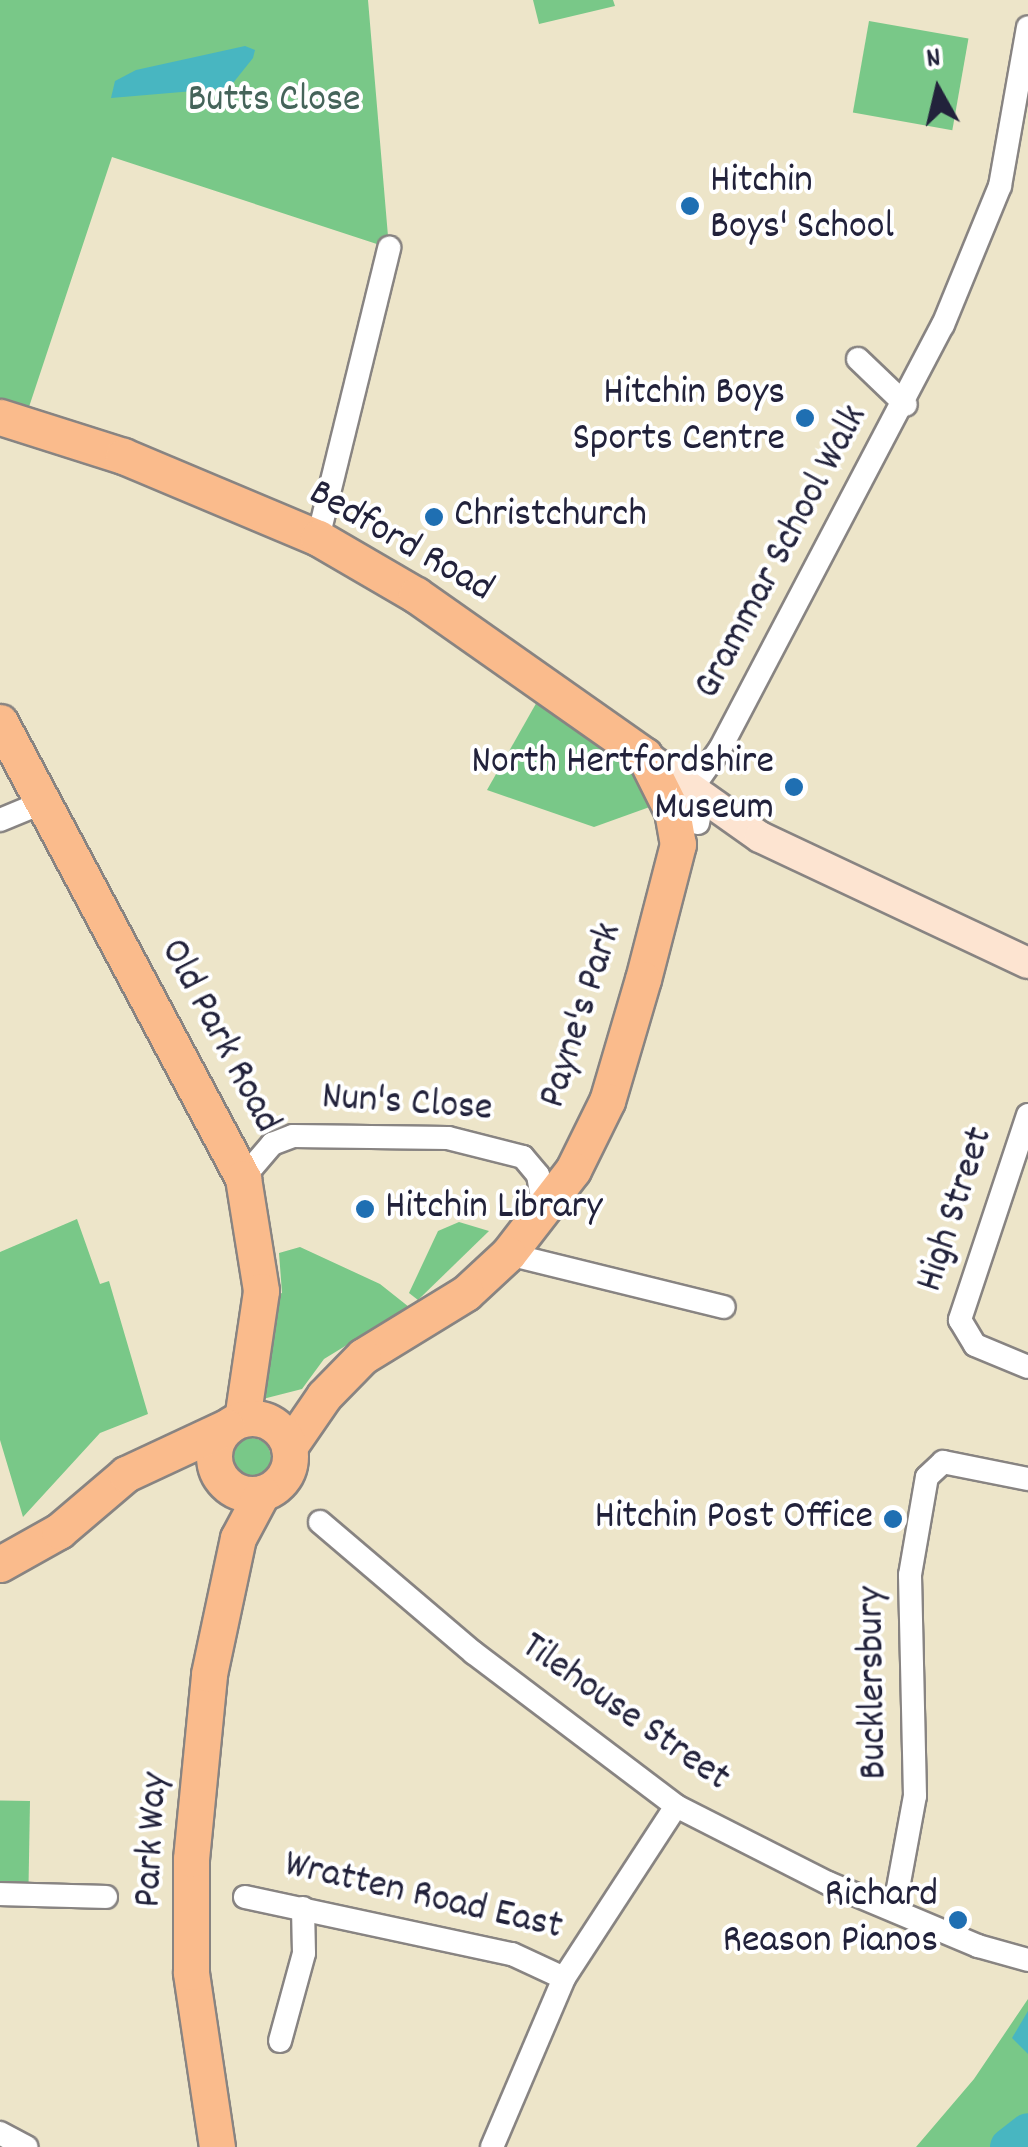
<!DOCTYPE html>
<style>
body{margin:0}
#map{position:relative;width:1028px;height:2147px;overflow:hidden;background:#ede5c9;font-family:Dekko,sans-serif}
div>[style]{position:absolute}
.green>*{inset:0;background:#79c888;transform-origin:0 0}
.round{border-radius:50%}
.water>*{inset:0;background:#48b6c1}
.river>*{height:38px;margin:-19px;padding:0 19px;transform-origin:19px;border-radius:19px;background:#48b6c1}
.roads{filter:drop-shadow(2px 0 #888482) drop-shadow(-2px 0 #888482) drop-shadow(0 2px #888482) drop-shadow(0 -2px #888482)}
.street>*{height:22px;margin:-11px;padding:0 11px;transform-origin:11px;border-radius:11px;background:#fff}
.secondary>*{height:30px;margin:-15px;padding:0 15px;transform-origin:15px;border-radius:15px;background:#fde4d1}
.primary>*{height:35px;margin:-17.5px;padding:0 17.5px;transform-origin:17.5px;border-radius:17.5px;background:#fabb8c}
.primary>.ring{margin:-17.5px;padding:0;box-sizing:content-box;background:none;border:35px solid #fabb8c;border-radius:50%}
.dots>*{width:28px;height:28px;translate:-50% -50%;box-sizing:border-box;border:5px solid #fff;border-radius:50%}
span{translate:-50% -50%;white-space:nowrap;text-align:center;line-height:1.15;-webkit-text-stroke:8px #fff;paint-order:stroke}
.park-label{font-size:40px;color:#45645a}
.poi-label{font-size:40px;color:#22223b}
.left{translate:0 -50%;text-align:left}
.right{translate:-100% -50%;text-align:right}
.street-label{font-size:40px;color:#22223b}
.north{position:absolute;left:888px;top:40px;width:100px;height:100px;-webkit-text-stroke:8px #fff;paint-order:stroke;rotate:352deg;font-size:28px;font-weight:700;line-height:40px;text-align:center;color:#22223b}
.north::after{content:'';display:block;margin:auto;width:35px;height:45px;background:#22223b;clip-path:polygon(50% 0,100% 100%,50% 72%,0 100%)}
</style>
<div id="map">
<div class="green">
<i style="clip-path:polygon(0 0,368px 0,389px 248px,112px 157px,26px 416px,0 405px)"></i>
<i style="clip-path:polygon(533px 0,613px 0,615px 6px,539px 24px)"></i>
<i style="left:869px;top:21px;width:101px;height:93px;rotate:10deg"></i>
<i style="clip-path:polygon(538px 700px,628px 753px,658px 804px,594px 827px,487px 790px)"></i>
<i style="clip-path:polygon(77px 1219px,100px 1284px,109px 1281px,148px 1414px,100px 1433px,23px 1517px,0 1440px,0 1252px)"></i>
<i style="clip-path:polygon(459px 1222px,489px 1231px,418px 1300px,409px 1293px,438px 1231px)"></i>
<i style="clip-path:polygon(300px 1247px,380px 1284px,409px 1307px,324px 1359px,302px 1389px,255px 1401px,273px 1296px,282px 1293px,279px 1253px)"></i>
<i class="round" style="left:231px;top:1438px;width:40px;height:40px"></i>
<i style="left:30px;top:1801px;width:87px;height:30px;rotate:91deg"></i>
<i style="clip-path:polygon(1028px 1999px,1028px 2147px,916px 2147px,974px 2079px)"></i>
</div>
<div class="water">
<i style="clip-path:polygon(245px 46px,255px 50px,253px 58px,229px 88px,111px 98px,115px 81px,136px 70px)"></i>
<i style="clip-path:polygon(1028px 2011px,1028px 2054px,1012px 2038px)"></i>
</div>
<div class="river">
<i style="left:1009px;top:2147px;width:24px;rotate:-38deg"></i>
</div>
<div class="roads">
<div class="street">
<i style="left:858px;top:359px;width:66px;rotate:43.8deg"></i>
<i style="left:318px;top:538px;width:299px;rotate:-76.2deg"></i>
<i style="left:0;top:820px;width:50px;rotate:-22.4deg"></i>
<i style="left:698px;top:823px;width:20px;rotate:-79deg"></i>
<i style="left:702px;top:803px;width:18px;rotate:-119deg"></i>
<i style="left:693px;top:787px;width:47px;rotate:-54.6deg"></i>
<i style="left:720px;top:749px;width:479px;rotate:-62.3deg"></i>
<i style="left:943px;top:325px;width:150px;rotate:-67.7deg"></i>
<i style="left:1000px;top:186px;width:161px;rotate:-80deg"></i>
<i style="left:1028px;top:1115px;width:216px;rotate:108.4deg"></i>
<i style="left:960px;top:1320px;width:29px;rotate:59deg"></i>
<i style="left:975px;top:1345px;width:57px;rotate:22.5deg"></i>
<i style="left:243px;top:1178px;width:45px;rotate:-49.5deg"></i>
<i style="left:272px;top:1144px;width:22px;rotate:-21deg"></i>
<i style="left:293px;top:1136px;width:155px;rotate:0.7deg"></i>
<i style="left:448px;top:1138px;width:77px;rotate:14.2deg"></i>
<i style="left:523px;top:1157px;width:23px;rotate:50deg"></i>
<i style="left:538px;top:1175px;width:36px;rotate:80deg"></i>
<i style="left:508px;top:1254px;width:222px;rotate:13.8deg"></i>
<i style="left:320px;top:1522px;width:202px;rotate:40.4deg"></i>
<i style="left:474px;top:1653px;width:253px;rotate:37.1deg"></i>
<i style="left:676px;top:1806px;width:170px;rotate:26.9deg"></i>
<i style="left:828px;top:1883px;width:163px;rotate:22.8deg"></i>
<i style="left:978px;top:1946px;width:52px;rotate:15.6deg"></i>
<i style="left:0;top:1894px;width:106px;rotate:1.6deg"></i>
<i style="left:245px;top:1897px;width:273px;rotate:12.1deg"></i>
<i style="left:512px;top:1954px;width:57px;rotate:24.8deg"></i>
<i style="left:894px;top:1910px;width:116px;rotate:-79.6deg"></i>
<i style="left:915px;top:1796px;width:221px;rotate:-91.3deg"></i>
<i style="left:910px;top:1575px;width:99px;rotate:-80.2deg"></i>
<i style="left:927px;top:1477px;width:22px;rotate:-43deg"></i>
<i style="left:943px;top:1462px;width:87px;rotate:11.3deg"></i>
<i style="left:280px;top:2041px;width:91px;rotate:-74.7deg"></i>
<i style="left:304px;top:1953px;width:45px;rotate:-91.3deg"></i>
<i style="left:0;top:2133px;width:30px;rotate:28deg"></i>
<i style="left:492px;top:2147px;width:184px;rotate:-66.9deg"></i>
<i style="left:564px;top:1978px;width:205px;rotate:-56.9deg"></i>
</div>
<div class="secondary">
<i style="left:644px;top:755px;width:142px;rotate:35.3deg"></i>
<i style="left:760px;top:837px;width:296px;rotate:25.2deg"></i>
</div>
<div class="primary">
<i style="left:0;top:417px;width:129px;rotate:17.6deg"></i>
<i style="left:123px;top:456px;width:212px;rotate:22.8deg"></i>
<i style="left:318px;top:538px;width:113px;rotate:30.2deg"></i>
<i style="left:416px;top:595px;width:279px;rotate:35.1deg"></i>
<i style="left:644px;top:755px;width:63px;rotate:63.4deg"></i>
<i style="left:672px;top:811px;width:34px;rotate:80deg"></i>
<i style="left:678px;top:844px;width:139px;rotate:104.5deg"></i>
<i style="left:643px;top:979px;width:127px;rotate:106.4deg"></i>
<i style="left:607px;top:1101px;width:77px;rotate:116.2deg"></i>
<i style="left:573px;top:1170px;width:106px;rotate:127.7deg"></i>
<i style="left:508px;top:1254px;width:57px;rotate:137.1deg"></i>
<i style="left:466px;top:1293px;width:121px;rotate:148.5deg"></i>
<i style="left:363px;top:1356px;width:56px;rotate:134.3deg"></i>
<i style="left:324px;top:1396px;width:62px;rotate:124.5deg"></i>
<i style="left:0;top:722px;width:517px;rotate:61.95deg"></i>
<i style="left:243px;top:1178px;width:114px;rotate:80.9deg"></i>
<i style="left:261px;top:1291px;width:129px;rotate:98.4deg"></i>
<i class="ring" style="left:214px;top:1418px;width:41px;height:41px"></i>
<i style="left:0;top:1564px;width:68px;rotate:-29.2deg"></i>
<i style="left:59px;top:1531px;width:88px;rotate:-40.4deg"></i>
<i style="left:126px;top:1474px;width:111px;rotate:-25deg"></i>
<i style="left:217px;top:2147px;width:177px;rotate:-98.5deg"></i>
<i style="left:191px;top:1972px;width:113px;rotate:-90deg"></i>
<i style="left:191px;top:1859px;width:186px;rotate:-84.4deg"></i>
<i style="left:209px;top:1674px;width:139px;rotate:-78deg"></i>
<i style="left:238px;top:1538px;width:51px;rotate:-61.9deg"></i>
</div>
</div>
<div class="dots">
<i style="left:690px;top:206px;background:#1f6fb2"></i>
<i style="left:805px;top:418px;background:#1f6fb2"></i>
<i style="left:434px;top:517px;background:#1f6fb2"></i>
<i style="left:794px;top:787px;background:#1f6fb2"></i>
<i style="left:365px;top:1209px;background:#1f6fb2"></i>
<i style="left:893px;top:1519px;background:#1f6fb2"></i>
<i style="left:958px;top:1920px;background:#1f6fb2"></i>
</div>
<div class="park-label">
<span style="left:274px;top:102px">Butts Close</span>
</div>
<div class="poi-label">
<span class="left" style="left:710px;top:206px">Hitchin<br>Boys' School</span>
<span class="right" style="left:785px;top:418px">Hitchin Boys<br>Sports Centre</span>
<span class="left" style="left:454px;top:517px">Christchurch</span>
<span class="right" style="left:774px;top:787px">North Hertfordshire<br>Museum</span>
<span class="left" style="left:385px;top:1209px">Hitchin Library</span>
<span class="right" style="left:873px;top:1519px">Hitchin Post Office</span>
<span class="right" style="left:938px;top:1920px">Richard<br>Reason Pianos</span>
</div>
<div class="street-label">
<span style="left:400px;top:543px;rotate:30deg">Bedford Road</span>
<span style="left:783px;top:553px;rotate:-62deg">Grammar School Walk</span>
<span style="left:583px;top:1016px;rotate:-72deg">Payne's Park</span>
<span style="left:218px;top:1037px;rotate:62deg">Old Park Road</span>
<span style="left:407px;top:1105px;rotate:4deg">Nun's Close</span>
<span style="left:957px;top:1210px;rotate:-72deg">High Street</span>
<span style="left:875px;top:1683px;rotate:-91deg">Bucklersbury</span>
<span style="left:624px;top:1714px;rotate:35deg">Tilehouse Street</span>
<span style="left:154px;top:1840px;rotate:-87deg">Park Way</span>
<span style="left:423px;top:1898px;rotate:13deg">Wratten Road East</span>
</div>
<div class="north">N</div>
</div>
